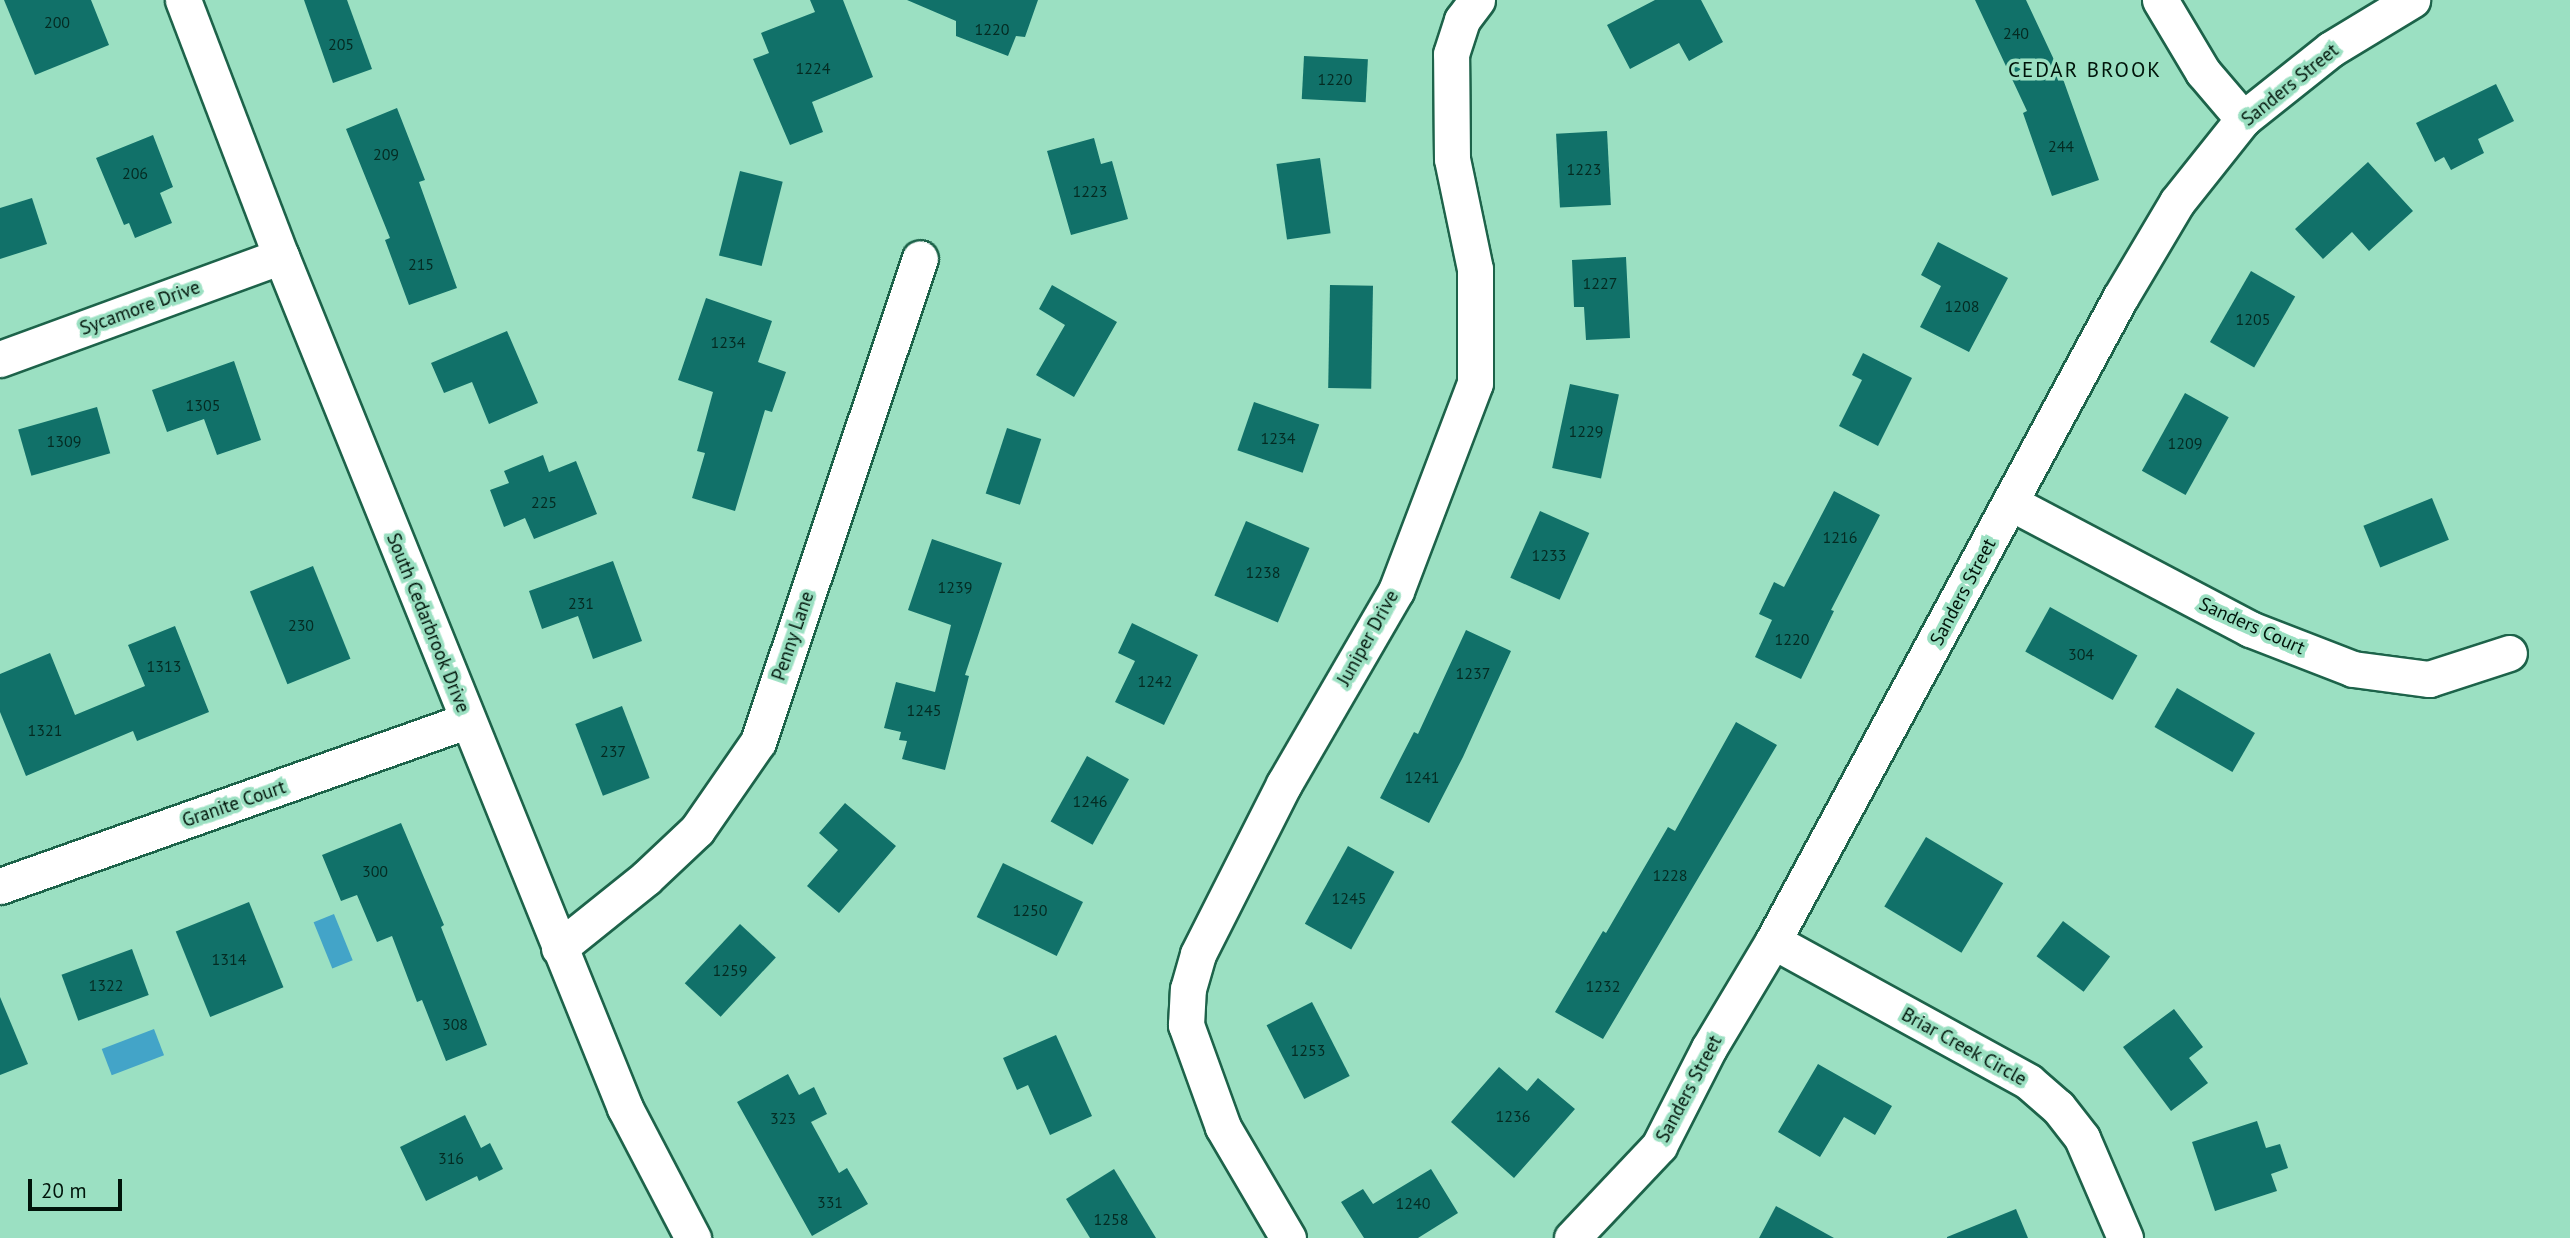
<!DOCTYPE html>
<style>
body{margin:0}
#map{position:relative;width:2570px;height:1238px;overflow:hidden;background:#9be0c2;font-family:"PT Sans",sans-serif}
div>[style]{position:absolute}
.water>*{inset:0;background:#43a4c8;transform-origin:0 0}
.building>*{inset:0;background:#117169;transform-origin:0 0}
.roads{filter:drop-shadow(2px 0 #1d634a) drop-shadow(-2px 0 #1d634a) drop-shadow(0 2px #1d634a) drop-shadow(0 -2px #1d634a)}
.minor>*{height:35px;margin:-17.5px;padding:0 17.5px;transform-origin:17.5px;border-radius:17.5px;background:#fff}
span{translate:-50% -50%;white-space:nowrap;text-align:center;line-height:1.15;-webkit-text-stroke:7px #9be0c2;paint-order:stroke}
.number-label{font-size:16px;color:#042b22}
.number-label span{-webkit-text-stroke-width:0}
.street-label{font-size:19px;color:#00140a}
.neighbourhood-label{font-size:21px;color:#00140a;letter-spacing:2px}
.scale{position:absolute;left:28px;top:1179px;width:94px;height:32px;box-sizing:border-box;border:4px solid #00140a;border-top:0;padding-left:9px;font-size:21px;line-height:24px;white-space:nowrap;color:#00140a;-webkit-text-stroke:5px #9be0c2;paint-order:stroke}
</style>
<div id="map">
<div class="water">
<i style="left:334px;top:914px;width:50px;height:22px;rotate:68deg"></i>
<i style="left:154px;top:1029px;width:28px;height:56px;rotate:69deg"></i>
</div>
<div class="building">
<i style="clip-path:polygon(4px 0,91px 0,109px 45px,35px 75px)"></i>
<i style="clip-path:polygon(304px 0,347px 0,372px 69px,333px 83px)"></i>
<i style="clip-path:polygon(810px 0,843px 0,873px 77px,812px 102px,823px 132px,790px 145px,753px 59px,769px 53px,761px 33px,815px 12px)"></i>
<i style="clip-path:polygon(907px 0,1038px 0,1025px 37px,1016px 36px,1008px 56px,956px 36px,956px 21px)"></i>
<i style="clip-path:polygon(1655px 0,1701px 0,1723px 42px,1689px 61px,1679px 43px,1630px 69px,1607px 25px)"></i>
<i style="clip-path:polygon(1975px 0,2026px 0,2063px 79px,2099px 180px,2052px 196px,2023px 113px,2027px 111px)"></i>
<i style="left:1304px;top:56px;width:64px;height:43px;rotate:3deg"></i>
<i style="clip-path:polygon(2496px 84px,2514px 121px,2478px 139px,2484px 153px,2451px 170px,2444px 157px,2435px 162px,2416px 123px)"></i>
<i style="clip-path:polygon(397px 108px,425px 180px,419px 182px,457px 288px,409px 305px,385px 240px,390px 238px,346px 129px)"></i>
<i style="left:1607px;top:131px;width:74px;height:51px;rotate:87deg"></i>
<i style="clip-path:polygon(153px 135px,173px 187px,160px 193px,172px 223px,135px 238px,129px 223px,124px 225px,96px 158px)"></i>
<i style="clip-path:polygon(1094px 138px,1101px 164px,1112px 161px,1128px 219px,1071px 235px,1047px 151px)"></i>
<i style="left:1320px;top:158px;width:76px;height:44px;rotate:82deg"></i>
<i style="clip-path:polygon(2368px 162px,2413px 211px,2369px 251px,2352px 232px,2323px 259px,2295px 229px)"></i>
<i style="left:740px;top:171px;width:44px;height:87px;rotate:14deg"></i>
<i style="clip-path:polygon(32px 198px,47px 244px,0 259px,0 208px)"></i>
<i style="clip-path:polygon(1938px 242px,2008px 278px,1969px 352px,1920px 327px,1941px 286px,1921px 275px)"></i>
<i style="clip-path:polygon(1626px 257px,1630px 338px,1586px 340px,1584px 307px,1574px 307px,1572px 260px)"></i>
<i style="left:2251px;top:271px;width:51px;height:82px;rotate:30deg"></i>
<i style="clip-path:polygon(1052px 285px,1117px 322px,1074px 397px,1036px 375px,1065px 325px,1039px 309px)"></i>
<i style="left:1330px;top:285px;width:43px;height:103px;rotate:1deg"></i>
<i style="clip-path:polygon(706px 298px,772px 321px,758px 362px,786px 372px,772px 412px,765px 410px,735px 511px,692px 498px,705px 453px,697px 451px,713px 392px,678px 380px)"></i>
<i style="clip-path:polygon(507px 331px,538px 403px,489px 424px,472px 382px,444px 393px,431px 363px)"></i>
<i style="clip-path:polygon(1863px 353px,1912px 378px,1878px 446px,1839px 426px,1862px 380px,1852px 375px)"></i>
<i style="clip-path:polygon(234px 361px,261px 440px,217px 455px,204px 419px,167px 432px,152px 390px)"></i>
<i style="left:1570px;top:384px;width:50px;height:86px;rotate:12deg"></i>
<i style="left:2185px;top:393px;width:50px;height:89px;rotate:29deg"></i>
<i style="left:1254px;top:402px;width:69px;height:51px;rotate:19deg"></i>
<i style="left:97px;top:407px;width:48px;height:82px;rotate:74deg"></i>
<i style="left:1007px;top:428px;width:36px;height:69px;rotate:18deg"></i>
<i style="clip-path:polygon(543px 455px,549px 472px,576px 461px,597px 514px,534px 539px,525px 518px,504px 527px,490px 490px,509px 483px,504px 471px)"></i>
<i style="clip-path:polygon(1834px 491px,1880px 515px,1831px 610px,1834px 611px,1801px 679px,1755px 657px,1772px 620px,1759px 614px,1774px 582px,1784px 587px)"></i>
<i style="left:2432px;top:498px;width:45px;height:74px;rotate:68deg"></i>
<i style="left:1540px;top:511px;width:54px;height:73px;rotate:24deg"></i>
<i style="left:1246px;top:521px;width:69px;height:81px;rotate:23deg"></i>
<i style="clip-path:polygon(932px 539px,1002px 563px,965px 675px,969px 676px,945px 770px,902px 759px,907px 741px,899px 740px,901px 732px,884px 728px,896px 682px,935px 692px,951px 625px,908px 610px)"></i>
<i style="clip-path:polygon(613px 561px,642px 641px,593px 659px,578px 616px,542px 629px,529px 591px)"></i>
<i style="left:313px;top:566px;width:100px;height:68px;rotate:68deg"></i>
<i style="left:2050px;top:607px;width:100px;height:51px;rotate:29deg"></i>
<i style="clip-path:polygon(1132px 623px,1198px 655px,1164px 725px,1115px 702px,1135px 661px,1118px 653px)"></i>
<i style="clip-path:polygon(175px 626px,209px 712px,137px 741px,133px 731px,26px 776px,0 712px,0 674px,50px 653px,75px 715px,145px 686px,128px 645px)"></i>
<i style="clip-path:polygon(1466px 630px,1511px 651px,1463px 757px,1429px 823px,1380px 798px,1414px 732px,1418px 734px)"></i>
<i style="left:2177px;top:688px;width:90px;height:45px;rotate:30deg"></i>
<i style="left:622px;top:706px;width:77px;height:50px;rotate:69deg"></i>
<i style="clip-path:polygon(1736px 722px,1777px 745px,1603px 1039px,1555px 1012px,1603px 931px,1606px 933px,1668px 827px,1675px 831px)"></i>
<i style="left:1087px;top:756px;width:48px;height:75px;rotate:29deg"></i>
<i style="clip-path:polygon(845px 803px,896px 846px,839px 913px,807px 886px,838px 850px,819px 833px)"></i>
<i style="clip-path:polygon(401px 823px,444px 925px,441px 927px,487px 1045px,446px 1061px,422px 1000px,417px 1002px,392px 936px,377px 942px,357px 895px,341px 901px,322px 855px)"></i>
<i style="left:1926px;top:837px;width:90px;height:81px;rotate:31deg"></i>
<i style="left:1348px;top:846px;width:53px;height:89px;rotate:29deg"></i>
<i style="left:1003px;top:863px;width:89px;height:60px;rotate:26deg"></i>
<i style="left:249px;top:902px;width:92px;height:79px;rotate:68deg"></i>
<i style="left:2063px;top:921px;width:59px;height:44px;rotate:37deg"></i>
<i style="left:740px;top:924px;width:49px;height:81px;rotate:43deg"></i>
<i style="left:132px;top:949px;width:49px;height:75px;rotate:70deg"></i>
<i style="clip-path:polygon(0 997px,28px 1064px,0 1075px)"></i>
<i style="left:1312px;top:1002px;width:83px;height:51px;rotate:63deg"></i>
<i style="clip-path:polygon(2174px 1009px,2203px 1047px,2189px 1058px,2208px 1083px,2171px 1111px,2123px 1047px)"></i>
<i style="clip-path:polygon(1056px 1035px,1092px 1116px,1050px 1135px,1028px 1085px,1017px 1090px,1003px 1058px)"></i>
<i style="clip-path:polygon(1818px 1064px,1892px 1106px,1875px 1135px,1844px 1117px,1820px 1157px,1778px 1132px)"></i>
<i style="clip-path:polygon(1499px 1067px,1527px 1091px,1538px 1078px,1575px 1109px,1514px 1178px,1451px 1122px)"></i>
<i style="clip-path:polygon(788px 1074px,799px 1095px,814px 1087px,827px 1114px,811px 1122px,839px 1173px,847px 1168px,868px 1204px,812px 1236px,737px 1102px)"></i>
<i style="clip-path:polygon(465px 1115px,481px 1148px,490px 1143px,503px 1169px,479px 1181px,477px 1176px,426px 1201px,400px 1147px)"></i>
<i style="clip-path:polygon(2257px 1121px,2266px 1148px,2280px 1144px,2288px 1168px,2271px 1174px,2277px 1191px,2215px 1211px,2192px 1142px)"></i>
<i style="clip-path:polygon(1114px 1169px,1156px 1238px,1090px 1238px,1066px 1199px)"></i>
<i style="clip-path:polygon(1431px 1169px,1458px 1213px,1418px 1238px,1364px 1238px,1341px 1202px,1363px 1189px,1373px 1204px)"></i>
<i style="clip-path:polygon(1776px 1206px,1834px 1238px,1759px 1238px)"></i>
<i style="clip-path:polygon(2016px 1209px,2028px 1238px,1947px 1238px,1947px 1237px)"></i>
</div>
<div class="roads">
<div class="minor">
<i style="left:183px;top:0;width:274px;rotate:69.1deg"></i>
<i style="left:281px;top:256px;width:919px;rotate:68.01deg"></i>
<i style="left:625px;top:1108px;width:147px;rotate:62.4deg"></i>
<i style="left:2160px;top:0;width:84px;rotate:59.2deg"></i>
<i style="left:2203px;top:72px;width:62px;rotate:49.6deg"></i>
<i style="left:0;top:359px;width:299px;rotate:-20.1deg"></i>
<i style="left:2011px;top:503px;width:270px;rotate:27.8deg"></i>
<i style="left:2250px;top:629px;width:110px;rotate:21.2deg"></i>
<i style="left:2353px;top:669px;width:77px;rotate:7.5deg"></i>
<i style="left:2429px;top:679px;width:84px;rotate:-18deg"></i>
<i style="left:0;top:886px;width:495px;rotate:-19.5deg"></i>
<i style="left:1773px;top:941px;width:292px;rotate:28.8deg"></i>
<i style="left:2029px;top:1082px;width:38px;rotate:41deg"></i>
<i style="left:2058px;top:1107px;width:39px;rotate:52deg"></i>
<i style="left:2082px;top:1138px;width:109px;rotate:66.7deg"></i>
<i style="left:559px;top:948px;width:112px;rotate:-38.8deg"></i>
<i style="left:646px;top:878px;width:70px;rotate:-43.3deg"></i>
<i style="left:697px;top:830px;width:107px;rotate:-55.3deg"></i>
<i style="left:758px;top:742px;width:510px;rotate:-71.49deg"></i>
<i style="left:1288px;top:1238px;width:129px;rotate:-120.4deg"></i>
<i style="left:1223px;top:1127px;width:109px;rotate:-109.9deg"></i>
<i style="left:1186px;top:1025px;width:36px;rotate:-87deg"></i>
<i style="left:1188px;top:989px;width:36px;rotate:-74deg"></i>
<i style="left:1198px;top:954px;width:191px;rotate:-63.2deg"></i>
<i style="left:1284px;top:784px;width:223px;rotate:-59.9deg"></i>
<i style="left:1396px;top:591px;width:222px;rotate:-69.2deg"></i>
<i style="left:1475px;top:383px;width:114px;rotate:-90deg"></i>
<i style="left:1475px;top:269px;width:112px;rotate:-101.8deg"></i>
<i style="left:1452px;top:159px;width:105px;rotate:-90.5deg"></i>
<i style="left:1451px;top:54px;width:36px;rotate:-72deg"></i>
<i style="left:1462px;top:20px;width:25px;rotate:-53deg"></i>
<i style="left:1572px;top:1238px;width:127px;rotate:-46.6deg"></i>
<i style="left:1659px;top:1146px;width:110px;rotate:-63deg"></i>
<i style="left:1709px;top:1048px;width:125px;rotate:-59.1deg"></i>
<i style="left:1773px;top:941px;width:731px;rotate:-61.65deg"></i>
<i style="left:2120px;top:298px;width:112px;rotate:-59.3deg"></i>
<i style="left:2177px;top:202px;width:106px;rotate:-51.5deg"></i>
<i style="left:2243px;top:119px;width:112px;rotate:-38.5deg"></i>
<i style="left:2331px;top:49px;width:95px;rotate:-31.2deg"></i>
</div>
</div>
<div class="number-label">
<span style="left:57px;top:22px">200</span>
<span style="left:992px;top:29px">1220</span>
<span style="left:2016px;top:33px">240</span>
<span style="left:341px;top:44px">205</span>
<span style="left:813px;top:68px">1224</span>
<span style="left:1335px;top:79px">1220</span>
<span style="left:2061px;top:146px">244</span>
<span style="left:386px;top:154px">209</span>
<span style="left:1584px;top:169px">1223</span>
<span style="left:135px;top:173px">206</span>
<span style="left:1090px;top:191px">1223</span>
<span style="left:421px;top:264px">215</span>
<span style="left:1600px;top:283px">1227</span>
<span style="left:1962px;top:306px">1208</span>
<span style="left:2253px;top:319px">1205</span>
<span style="left:728px;top:342px">1234</span>
<span style="left:203px;top:405px">1305</span>
<span style="left:1586px;top:431px">1229</span>
<span style="left:1278px;top:438px">1234</span>
<span style="left:64px;top:441px">1309</span>
<span style="left:2185px;top:443px">1209</span>
<span style="left:544px;top:502px">225</span>
<span style="left:1840px;top:537px">1216</span>
<span style="left:1549px;top:555px">1233</span>
<span style="left:1263px;top:572px">1238</span>
<span style="left:955px;top:587px">1239</span>
<span style="left:581px;top:603px">231</span>
<span style="left:301px;top:625px">230</span>
<span style="left:1792px;top:639px">1220</span>
<span style="left:2081px;top:654px">304</span>
<span style="left:164px;top:666px">1313</span>
<span style="left:1473px;top:673px">1237</span>
<span style="left:1155px;top:681px">1242</span>
<span style="left:924px;top:710px">1245</span>
<span style="left:45px;top:730px">1321</span>
<span style="left:613px;top:751px">237</span>
<span style="left:1422px;top:777px">1241</span>
<span style="left:1090px;top:801px">1246</span>
<span style="left:375px;top:871px">300</span>
<span style="left:1670px;top:875px">1228</span>
<span style="left:1349px;top:898px">1245</span>
<span style="left:1030px;top:910px">1250</span>
<span style="left:229px;top:959px">1314</span>
<span style="left:730px;top:970px">1259</span>
<span style="left:106px;top:985px">1322</span>
<span style="left:1603px;top:986px">1232</span>
<span style="left:455px;top:1024px">308</span>
<span style="left:1308px;top:1050px">1253</span>
<span style="left:1513px;top:1116px">1236</span>
<span style="left:783px;top:1118px">323</span>
<span style="left:451px;top:1158px">316</span>
<span style="left:830px;top:1202px">331</span>
<span style="left:1413px;top:1203px">1240</span>
<span style="left:1111px;top:1219px">1258</span>
</div>
<div class="street-label">
<span style="left:2290px;top:85px;rotate:-39deg">Sanders Street</span>
<span style="left:140px;top:308px;rotate:-20deg">Sycamore Drive</span>
<span style="left:1963px;top:592px;rotate:-62deg">Sanders Street</span>
<span style="left:428px;top:623px;rotate:68deg">South Cedarbrook Drive</span>
<span style="left:2252px;top:626px;rotate:24deg">Sanders Court</span>
<span style="left:793px;top:636px;rotate:-71deg">Penny Lane</span>
<span style="left:1368px;top:638px;rotate:-61deg">Juniper Drive</span>
<span style="left:234px;top:804px;rotate:-19deg">Granite Court</span>
<span style="left:1964px;top:1047px;rotate:29deg">Briar Creek Circle</span>
<span style="left:1689px;top:1089px;rotate:-62deg">Sanders Street</span>
</div>
<div class="neighbourhood-label">
<span style="left:2085px;top:70px">CEDAR BROOK</span>
</div>
<div class="scale">20 m</div>
</div>
